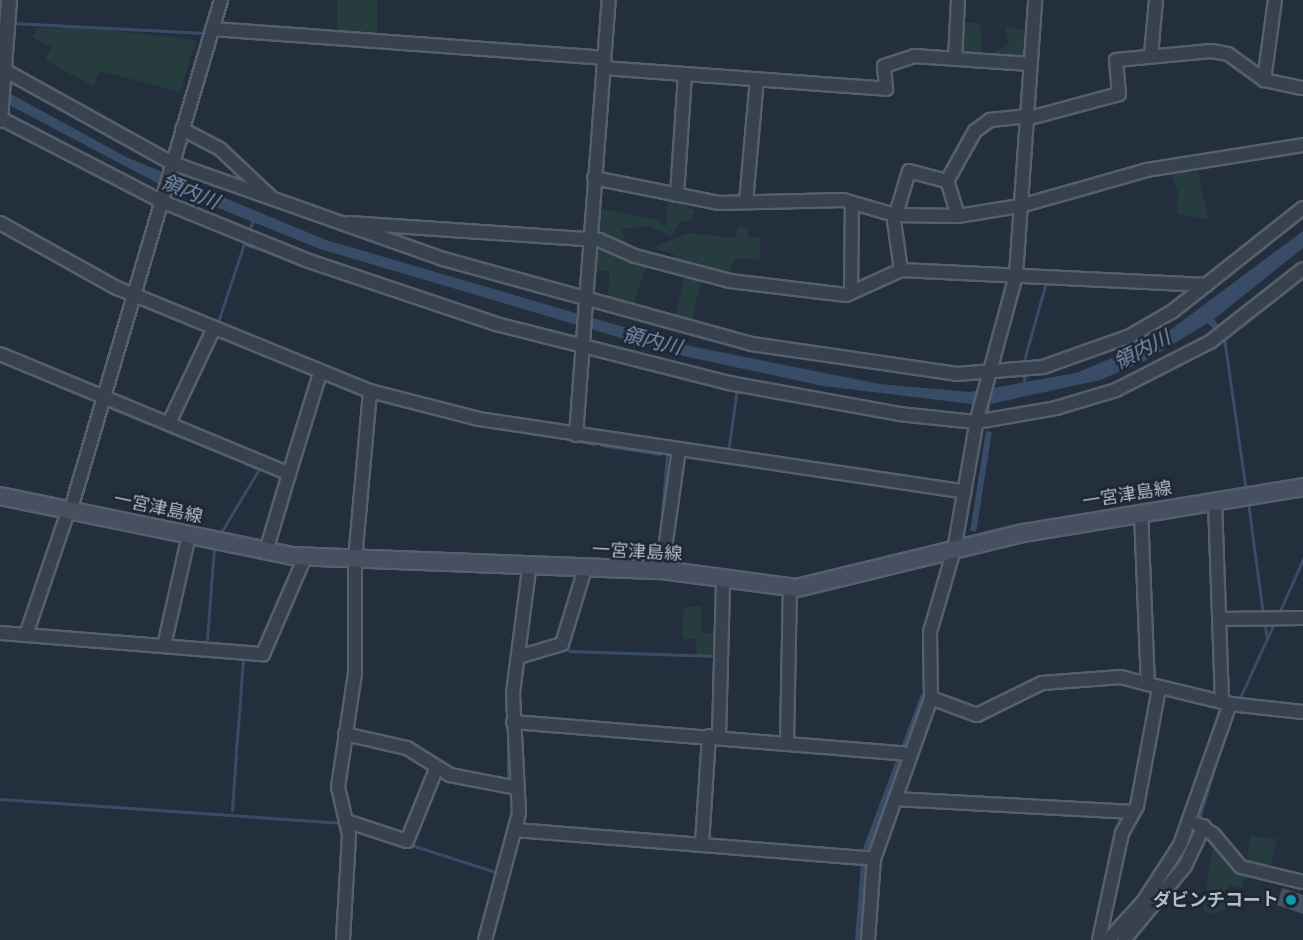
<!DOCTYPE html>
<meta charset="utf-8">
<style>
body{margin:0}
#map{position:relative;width:1303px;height:940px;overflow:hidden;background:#242f3e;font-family:"PT Sans","Noto Sans JP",sans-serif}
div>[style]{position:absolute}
.green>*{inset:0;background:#263c3f;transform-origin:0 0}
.water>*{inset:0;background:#394c67;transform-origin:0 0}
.stream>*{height:3px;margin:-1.5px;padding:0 1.5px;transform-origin:1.5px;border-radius:1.5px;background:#394c67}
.building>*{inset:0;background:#455162}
.roads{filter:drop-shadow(2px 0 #565f6c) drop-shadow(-2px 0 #565f6c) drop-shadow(0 2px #565f6c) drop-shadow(0 -2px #565f6c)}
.minor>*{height:12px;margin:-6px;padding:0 6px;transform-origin:6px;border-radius:6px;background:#38414e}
.tertiary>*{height:14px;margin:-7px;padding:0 7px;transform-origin:7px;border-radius:7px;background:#38414e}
.secondary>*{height:16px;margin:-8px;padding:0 8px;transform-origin:8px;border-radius:8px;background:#465061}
.dots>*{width:16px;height:16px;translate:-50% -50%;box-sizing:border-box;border:3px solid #1d2633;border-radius:50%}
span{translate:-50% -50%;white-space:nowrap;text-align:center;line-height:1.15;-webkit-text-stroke:5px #1d2633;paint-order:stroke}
.street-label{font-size:18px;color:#b4bcc9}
.poi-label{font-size:18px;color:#b4bcc9;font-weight:700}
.right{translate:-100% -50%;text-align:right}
.water-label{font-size:20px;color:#7c92b1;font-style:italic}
</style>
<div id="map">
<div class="green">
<i style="left:337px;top:0;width:40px;height:35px"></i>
<i style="clip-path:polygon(962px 22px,980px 23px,982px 53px,957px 51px)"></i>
<i style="clip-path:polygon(62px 25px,196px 40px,180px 92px,100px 71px,93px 86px,45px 60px,51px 47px,32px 37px,39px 27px,62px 29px)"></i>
<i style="clip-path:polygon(1005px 26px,1026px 31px,1023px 56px,992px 54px,1008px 45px)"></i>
<i style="clip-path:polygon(1187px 166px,1189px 173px,1198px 171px,1208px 219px,1177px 214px,1178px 192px,1168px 169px)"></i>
<i style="clip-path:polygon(668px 197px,695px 211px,691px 221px,680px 221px,672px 237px,648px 226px,622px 229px,624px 240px,639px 251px,597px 234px,598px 208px,658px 220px,666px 227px)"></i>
<i style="clip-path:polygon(738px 227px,748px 227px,748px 238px,761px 238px,759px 260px,735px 258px,727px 275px,673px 262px,674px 254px,652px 248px,688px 233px,736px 238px)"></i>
<i style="clip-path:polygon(599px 244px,647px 264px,633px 307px,608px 301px,609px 271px,594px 270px)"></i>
<i style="left:685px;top:274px;width:17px;height:46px;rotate:13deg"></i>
<i style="clip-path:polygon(701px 606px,701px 633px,718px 634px,718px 655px,697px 655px,696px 639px,682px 639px,684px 607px)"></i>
<i style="clip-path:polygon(1250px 836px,1277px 839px,1270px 868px,1246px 865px)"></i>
<i style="clip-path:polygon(1214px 840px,1246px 875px,1242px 888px,1228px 885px,1226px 910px,1212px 914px,1203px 910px)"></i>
</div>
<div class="water">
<i style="clip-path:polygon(0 88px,126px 157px,326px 240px,685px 345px,880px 384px,970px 392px,1076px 373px,1158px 339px,1303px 231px,1303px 248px,1214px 319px,1219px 326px,1214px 330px,1208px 323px,1145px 361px,1100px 380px,990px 404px,990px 413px,975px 414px,972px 404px,823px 386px,679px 355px,320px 249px,159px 184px,0 100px)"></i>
<i style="left:986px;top:431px;width:6px;height:101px;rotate:9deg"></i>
<i style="clip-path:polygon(921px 694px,926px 696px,868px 853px,861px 940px,855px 940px,862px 851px)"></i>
</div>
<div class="stream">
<i style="left:13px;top:23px;width:191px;rotate:3deg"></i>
<i style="left:249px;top:230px;width:10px;rotate:-66deg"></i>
<i style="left:218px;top:322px;width:82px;rotate:-71.6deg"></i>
<i style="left:244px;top:244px;width:39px;rotate:18deg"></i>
<i style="left:1224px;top:338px;width:154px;rotate:81.8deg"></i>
<i style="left:0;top:361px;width:98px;rotate:22.9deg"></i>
<i style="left:1023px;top:364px;width:85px;rotate:-74.3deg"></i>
<i style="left:1024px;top:376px;width:13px;rotate:86deg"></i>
<i style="left:111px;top:408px;width:130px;rotate:22.2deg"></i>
<i style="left:454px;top:419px;width:91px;rotate:10.1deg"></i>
<i style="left:560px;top:437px;width:34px;rotate:12deg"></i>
<i style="left:601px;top:445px;width:59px;rotate:8.8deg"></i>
<i style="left:728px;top:452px;width:64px;rotate:-81.9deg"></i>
<i style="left:1248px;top:502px;width:114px;rotate:82.4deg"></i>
<i style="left:662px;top:514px;width:59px;rotate:-85.2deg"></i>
<i style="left:220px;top:534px;width:76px;rotate:-59deg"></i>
<i style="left:259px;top:469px;width:16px;rotate:-158deg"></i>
<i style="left:1278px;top:615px;width:61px;rotate:-65.9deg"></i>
<i style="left:1264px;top:621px;width:17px;rotate:80deg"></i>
<i style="left:0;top:627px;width:21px;rotate:5deg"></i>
<i style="left:207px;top:639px;width:91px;rotate:-85.6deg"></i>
<i style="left:569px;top:651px;width:148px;rotate:1.9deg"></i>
<i style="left:249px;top:659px;width:17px;rotate:7deg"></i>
<i style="left:266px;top:661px;width:7px;rotate:-74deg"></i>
<i style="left:240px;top:699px;width:40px;rotate:-85.7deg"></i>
<i style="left:1238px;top:702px;width:89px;rotate:-65.4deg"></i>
<i style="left:507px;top:716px;width:24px;rotate:-90deg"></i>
<i style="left:508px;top:725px;width:55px;rotate:90deg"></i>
<i style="left:706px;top:730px;width:9px;rotate:6deg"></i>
<i style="left:236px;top:750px;width:48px;rotate:-85.2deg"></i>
<i style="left:511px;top:791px;width:26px;rotate:86deg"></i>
<i style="left:0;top:799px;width:343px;rotate:4deg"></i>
<i style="left:232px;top:810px;width:57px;rotate:-86deg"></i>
<i style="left:1198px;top:821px;width:68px;rotate:-72.9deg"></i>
<i style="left:408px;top:844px;width:92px;rotate:17.7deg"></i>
<i style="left:496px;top:872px;width:6px;rotate:-81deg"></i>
<i style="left:502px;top:850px;width:4px;rotate:-63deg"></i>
<i style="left:1171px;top:875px;width:53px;rotate:-62.9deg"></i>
</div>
<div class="building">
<i style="clip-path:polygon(1282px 888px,1303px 895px,1303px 914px,1277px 905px)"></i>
</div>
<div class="roads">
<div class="minor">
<i style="left:1275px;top:0;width:81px;rotate:97.8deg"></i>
<i style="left:1264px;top:80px;width:39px;rotate:12deg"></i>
<i style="left:212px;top:29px;width:393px;rotate:4.2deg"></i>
<i style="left:1151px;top:55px;width:55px;rotate:-84.8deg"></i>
<i style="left:955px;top:59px;width:59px;rotate:-87.1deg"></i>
<i style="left:603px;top:68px;width:284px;rotate:4.2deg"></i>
<i style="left:886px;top:89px;width:23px;rotate:-95deg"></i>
<i style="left:884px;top:66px;width:32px;rotate:-18deg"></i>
<i style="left:914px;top:56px;width:116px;rotate:3.9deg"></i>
<i style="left:4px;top:70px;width:192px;rotate:29deg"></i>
<i style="left:172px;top:163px;width:288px;rotate:19.5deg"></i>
<i style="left:443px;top:259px;width:320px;rotate:15.4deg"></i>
<i style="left:752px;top:344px;width:207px;rotate:8.3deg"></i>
<i style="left:957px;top:374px;width:86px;rotate:-4.7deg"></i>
<i style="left:1043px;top:367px;width:92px;rotate:-19.6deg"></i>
<i style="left:1130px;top:336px;width:50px;rotate:-30.2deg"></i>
<i style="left:1173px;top:311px;width:166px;rotate:-38.4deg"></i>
<i style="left:0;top:118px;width:181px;rotate:27.3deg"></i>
<i style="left:161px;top:201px;width:157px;rotate:22.1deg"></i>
<i style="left:306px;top:260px;width:200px;rotate:18.6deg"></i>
<i style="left:496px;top:324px;width:240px;rotate:14.2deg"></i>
<i style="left:729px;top:383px;width:173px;rotate:10.3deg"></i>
<i style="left:899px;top:414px;width:77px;rotate:5.9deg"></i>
<i style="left:976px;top:422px;width:81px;rotate:-9.9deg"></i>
<i style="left:1056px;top:408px;width:63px;rotate:-16.7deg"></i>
<i style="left:1116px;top:390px;width:106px;rotate:-27.1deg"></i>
<i style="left:1210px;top:342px;width:118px;rotate:-38.1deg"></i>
<i style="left:1026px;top:119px;width:96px;rotate:-15deg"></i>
<i style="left:1119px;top:94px;width:34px;rotate:-95deg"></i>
<i style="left:1116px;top:60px;width:95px;rotate:-5.4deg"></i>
<i style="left:1211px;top:51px;width:17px;rotate:10deg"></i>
<i style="left:1228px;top:54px;width:44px;rotate:35.8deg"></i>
<i style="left:182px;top:129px;width:43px;rotate:27.8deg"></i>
<i style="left:220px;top:149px;width:73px;rotate:43.3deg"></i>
<i style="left:594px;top:178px;width:127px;rotate:11.3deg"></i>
<i style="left:719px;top:203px;width:124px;rotate:-1.4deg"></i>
<i style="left:843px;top:200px;width:54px;rotate:16.1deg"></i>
<i style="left:895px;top:215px;width:63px;rotate:0.9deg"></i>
<i style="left:958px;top:216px;width:63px;rotate:-9.2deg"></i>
<i style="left:1020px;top:206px;width:132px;rotate:-15.8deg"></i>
<i style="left:1147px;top:170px;width:158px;rotate:-9.1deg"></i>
<i style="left:677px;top:195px;width:121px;rotate:-86.2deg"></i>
<i style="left:746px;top:202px;width:123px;rotate:-84.9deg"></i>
<i style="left:958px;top:216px;width:37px;rotate:-107deg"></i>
<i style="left:947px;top:181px;width:57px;rotate:-60.8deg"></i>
<i style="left:975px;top:131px;width:19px;rotate:-36deg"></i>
<i style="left:990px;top:120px;width:36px;rotate:-6deg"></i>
<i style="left:0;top:223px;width:134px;rotate:29.1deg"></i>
<i style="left:117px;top:288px;width:273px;rotate:22.2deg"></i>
<i style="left:370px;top:391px;width:113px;rotate:14.4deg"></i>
<i style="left:479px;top:419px;width:491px;rotate:8.5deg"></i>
<i style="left:349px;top:223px;width:251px;rotate:3.9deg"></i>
<i style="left:599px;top:240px;width:39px;rotate:24deg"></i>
<i style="left:635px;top:256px;width:98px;rotate:14.7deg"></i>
<i style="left:730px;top:281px;width:117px;rotate:6.9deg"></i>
<i style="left:846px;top:295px;width:60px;rotate:-24.4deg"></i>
<i style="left:901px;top:270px;width:306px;rotate:2.8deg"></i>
<i style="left:901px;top:270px;width:49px;rotate:-98.1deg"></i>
<i style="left:894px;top:221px;width:52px;rotate:-73.3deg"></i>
<i style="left:909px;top:171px;width:39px;rotate:15deg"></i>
<i style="left:851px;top:293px;width:90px;rotate:-89.4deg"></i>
<i style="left:0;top:354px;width:313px;rotate:22.5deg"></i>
<i style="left:289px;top:474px;width:80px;rotate:106.6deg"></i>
<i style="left:169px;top:423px;width:105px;rotate:-64.7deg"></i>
<i style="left:576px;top:435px;width:436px;rotate:-85.7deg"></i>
<i style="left:289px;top:474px;width:106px;rotate:-72.9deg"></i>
<i style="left:1215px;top:501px;width:197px;rotate:88deg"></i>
<i style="left:71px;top:509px;width:531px;rotate:-73.58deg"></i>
<i style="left:1141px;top:512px;width:172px;rotate:87.7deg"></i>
<i style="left:1148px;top:684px;width:84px;rotate:13.7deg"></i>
<i style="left:1230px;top:704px;width:73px;rotate:6.3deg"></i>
<i style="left:662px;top:570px;width:122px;rotate:-82deg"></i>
<i style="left:1219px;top:619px;width:84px;rotate:-0.7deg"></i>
<i style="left:0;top:633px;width:264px;rotate:4.6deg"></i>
<i style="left:263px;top:654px;width:106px;rotate:-66.6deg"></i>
<i style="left:26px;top:635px;width:133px;rotate:-71.2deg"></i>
<i style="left:164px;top:646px;width:114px;rotate:-77.3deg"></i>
<i style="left:518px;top:657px;width:46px;rotate:-16.5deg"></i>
<i style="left:562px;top:644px;width:78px;rotate:-73deg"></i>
<i style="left:931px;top:698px;width:49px;rotate:20.3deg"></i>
<i style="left:977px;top:715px;width:72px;rotate:-26.2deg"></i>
<i style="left:1042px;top:683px;width:79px;rotate:-4.3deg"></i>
<i style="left:1121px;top:677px;width:28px;rotate:15deg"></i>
<i style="left:513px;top:722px;width:399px;rotate:4.6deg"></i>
<i style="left:345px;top:734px;width:64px;rotate:12.7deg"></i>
<i style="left:407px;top:748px;width:51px;rotate:32.1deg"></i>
<i style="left:450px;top:775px;width:68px;rotate:11deg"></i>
<i style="left:719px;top:737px;width:156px;rotate:-88.5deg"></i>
<i style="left:787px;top:741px;width:153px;rotate:-88.9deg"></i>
<i style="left:895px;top:799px;width:239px;rotate:3.1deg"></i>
<i style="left:346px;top:821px;width:64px;rotate:18.2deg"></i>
<i style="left:407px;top:841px;width:80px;rotate:-67.9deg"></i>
<i style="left:1197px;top:824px;width:19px;rotate:32deg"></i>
<i style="left:1213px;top:834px;width:43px;rotate:49.7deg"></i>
<i style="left:1241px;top:867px;width:64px;rotate:13.6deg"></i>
<i style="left:515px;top:830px;width:360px;rotate:4.6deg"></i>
<i style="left:702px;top:844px;width:108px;rotate:-86.3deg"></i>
<i style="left:343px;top:940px;width:105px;rotate:-86.7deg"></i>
<i style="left:349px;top:835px;width:49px;rotate:-102.9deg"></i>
<i style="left:338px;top:787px;width:115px;rotate:-81.5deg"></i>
<i style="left:355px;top:673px;width:113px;rotate:-90deg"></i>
<i style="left:355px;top:560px;width:170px;rotate:-84.9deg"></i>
<i style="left:485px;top:940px;width:131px;rotate:-75deg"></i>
<i style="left:519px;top:813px;width:120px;rotate:-92.9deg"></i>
<i style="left:513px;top:693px;width:125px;rotate:-82.6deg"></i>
<i style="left:868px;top:940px;width:81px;rotate:-85.8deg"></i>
<i style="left:874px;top:859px;width:171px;rotate:-70.5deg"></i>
<i style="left:931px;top:698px;width:66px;rotate:-90.9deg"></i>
<i style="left:930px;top:632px;width:85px;rotate:-73.7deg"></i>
<i style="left:954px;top:550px;width:133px;rotate:-80deg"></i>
<i style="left:977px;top:419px;width:149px;rotate:-74.8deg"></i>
<i style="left:1016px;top:275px;width:276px;rotate:-86deg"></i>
<i style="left:1099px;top:940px;width:109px;rotate:-77.9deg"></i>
<i style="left:1122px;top:833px;width:31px;rotate:-61deg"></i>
<i style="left:1137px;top:806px;width:120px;rotate:-79.4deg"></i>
<i style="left:1108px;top:940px;width:52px;rotate:-47.4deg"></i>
<i style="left:1143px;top:902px;width:68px;rotate:-57deg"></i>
<i style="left:1180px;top:845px;width:150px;rotate:-70.5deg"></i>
<i style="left:1124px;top:940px;width:96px;rotate:-50.5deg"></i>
<i style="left:1185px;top:866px;width:44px;rotate:-64.6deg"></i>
</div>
<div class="tertiary">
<i style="left:0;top:120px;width:120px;rotate:-85.7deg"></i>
</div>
<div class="secondary">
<i style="left:0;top:496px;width:298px;rotate:11.6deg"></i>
<i style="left:292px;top:556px;width:370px;rotate:2.2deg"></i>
<i style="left:662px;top:570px;width:136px;rotate:7.6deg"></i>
<i style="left:797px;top:588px;width:233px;rotate:-13.7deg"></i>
<i style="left:1023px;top:533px;width:284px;rotate:-9.3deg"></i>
</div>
</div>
<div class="dots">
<i style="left:1291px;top:900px;background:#0f9aa8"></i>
</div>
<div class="street-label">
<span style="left:1127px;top:495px;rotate:-9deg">一宮津島線</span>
<span style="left:158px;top:508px;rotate:12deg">一宮津島線</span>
<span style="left:637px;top:552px;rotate:3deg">一宮津島線</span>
</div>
<div class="poi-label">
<span class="right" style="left:1279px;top:900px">ダビンチコート</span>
</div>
<div class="water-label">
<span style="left:190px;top:192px;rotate:22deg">領内川</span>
<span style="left:652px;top:341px;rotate:14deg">領内川</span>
<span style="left:1142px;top:350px;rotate:-27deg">領内川</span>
</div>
</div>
